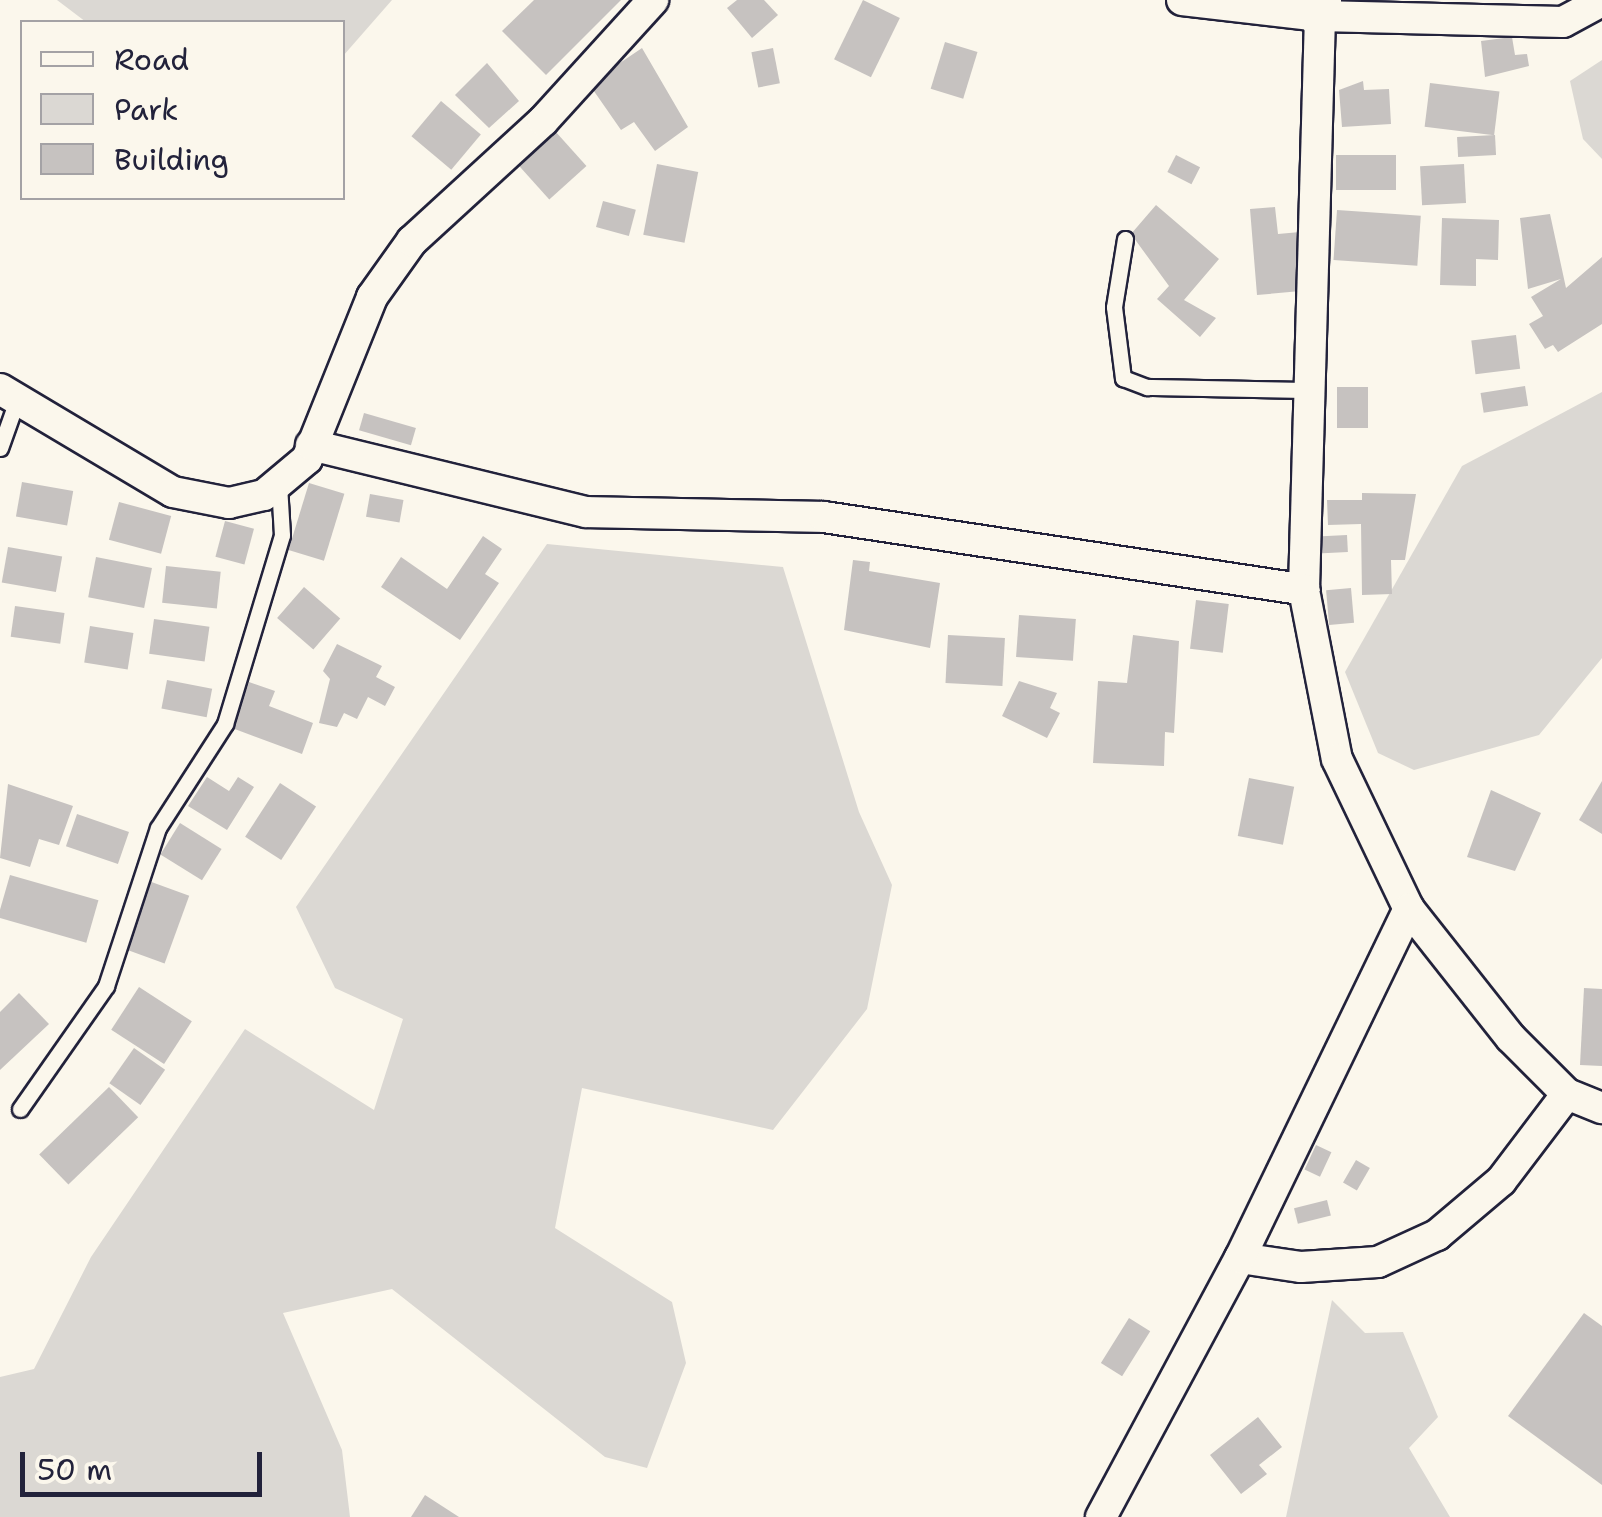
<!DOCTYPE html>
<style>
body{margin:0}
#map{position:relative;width:1602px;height:1517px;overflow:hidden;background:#fbf7ec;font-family:"Shantell Sans",sans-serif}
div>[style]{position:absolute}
.green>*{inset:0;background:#dbd8d3}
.building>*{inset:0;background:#c6c2c0;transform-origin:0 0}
.roads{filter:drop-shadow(2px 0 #22223b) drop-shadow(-2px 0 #22223b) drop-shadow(0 2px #22223b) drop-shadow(0 -2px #22223b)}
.lane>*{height:15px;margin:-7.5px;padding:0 7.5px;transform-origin:7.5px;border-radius:7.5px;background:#fbf7ec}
.street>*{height:30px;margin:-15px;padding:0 15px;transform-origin:15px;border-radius:15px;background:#fbf7ec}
.secondary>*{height:42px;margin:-21px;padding:0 21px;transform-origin:21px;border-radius:21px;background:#fbf7ec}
span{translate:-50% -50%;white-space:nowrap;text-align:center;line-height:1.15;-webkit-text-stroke:8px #fbf7ec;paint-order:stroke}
.legend{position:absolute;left:20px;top:20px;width:325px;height:180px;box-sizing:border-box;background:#fbf7ec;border:2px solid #a4a2a5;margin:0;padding:12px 18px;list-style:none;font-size:30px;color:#22223b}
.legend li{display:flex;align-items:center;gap:20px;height:50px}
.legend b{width:50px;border:2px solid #a4a2a5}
.scale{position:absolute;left:20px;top:1452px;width:242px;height:45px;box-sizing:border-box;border:5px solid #22223b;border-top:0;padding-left:12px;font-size:30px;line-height:35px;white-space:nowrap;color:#22223b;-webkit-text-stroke:8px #fbf7ec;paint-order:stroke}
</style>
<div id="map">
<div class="green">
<i style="clip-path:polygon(57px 0,392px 0,343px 56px,342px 22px,86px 22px)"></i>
<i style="clip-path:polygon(1602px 60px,1602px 159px,1583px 139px,1570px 81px)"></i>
<i style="clip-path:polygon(1602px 392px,1602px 658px,1539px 735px,1414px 770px,1378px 753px,1345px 672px,1462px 466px)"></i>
<i style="clip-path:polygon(547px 544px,783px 567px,859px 812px,892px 885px,867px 1009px,773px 1130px,582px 1088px,555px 1228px,672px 1302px,686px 1363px,647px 1468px,605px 1457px,392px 1289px,283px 1313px,342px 1450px,350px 1517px,0 1517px,0 1377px,34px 1369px,91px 1257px,245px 1029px,374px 1110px,403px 1019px,335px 988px,296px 907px)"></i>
<i style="clip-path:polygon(1332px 1300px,1365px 1333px,1403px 1332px,1438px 1417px,1409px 1448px,1450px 1517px,1286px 1517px)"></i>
</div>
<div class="building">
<i style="clip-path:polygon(534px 0,621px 0,546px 75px,502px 31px)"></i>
<i style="clip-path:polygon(737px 0,764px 0,778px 15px,752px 38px,727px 8px)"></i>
<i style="left:863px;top:0;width:41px;height:66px;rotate:26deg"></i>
<i style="clip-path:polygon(1512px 37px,1515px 55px,1527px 54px,1529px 66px,1485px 77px,1481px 41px)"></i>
<i style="left:945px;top:42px;width:34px;height:49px;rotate:17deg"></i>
<i style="clip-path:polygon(642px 48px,688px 127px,655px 151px,634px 122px,621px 130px,589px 84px)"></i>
<i style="left:773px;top:48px;width:36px;height:22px;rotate:79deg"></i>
<i style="clip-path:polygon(487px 63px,519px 101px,489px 128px,455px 95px)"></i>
<i style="clip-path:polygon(1363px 81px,1364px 90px,1389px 89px,1391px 124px,1342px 127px,1339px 90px)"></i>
<i style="left:1430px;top:83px;width:70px;height:44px;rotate:7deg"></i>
<i style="left:441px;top:101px;width:52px;height:46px;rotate:40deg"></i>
<i style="left:555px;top:131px;width:47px;height:50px;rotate:48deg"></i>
<i style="left:1495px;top:135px;width:20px;height:38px;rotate:87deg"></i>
<i style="left:1176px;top:155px;width:27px;height:19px;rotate:27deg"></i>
<i style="left:1336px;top:155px;width:60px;height:35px"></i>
<i style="left:657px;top:164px;width:42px;height:72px;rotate:11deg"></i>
<i style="left:1464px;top:164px;width:39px;height:44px;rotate:87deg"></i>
<i style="left:603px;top:201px;width:34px;height:27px;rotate:15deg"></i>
<i style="clip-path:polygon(1156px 205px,1219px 259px,1184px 300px,1216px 318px,1200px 337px,1157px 299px,1169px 286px,1131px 234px)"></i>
<i style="clip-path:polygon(1275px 207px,1278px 234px,1300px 232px,1301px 291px,1257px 295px,1250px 209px)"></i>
<i style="left:1337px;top:210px;width:84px;height:50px;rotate:4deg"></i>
<i style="clip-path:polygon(1550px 214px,1566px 288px,1602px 257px,1602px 324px,1558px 352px,1553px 345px,1545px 349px,1529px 324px,1543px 316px,1531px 297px,1561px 279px,1528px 289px,1520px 218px)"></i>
<i style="clip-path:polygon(1442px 218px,1499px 220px,1498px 260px,1476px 259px,1476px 286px,1440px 285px)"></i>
<i style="left:1516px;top:335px;width:34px;height:45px;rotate:83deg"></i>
<i style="left:1525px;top:386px;width:20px;height:45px;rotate:81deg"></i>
<i style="left:1368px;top:387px;width:41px;height:31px;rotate:90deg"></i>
<i style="left:364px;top:413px;width:54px;height:18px;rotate:16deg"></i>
<i style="left:22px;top:482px;width:52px;height:35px;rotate:10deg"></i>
<i style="left:309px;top:483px;width:37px;height:70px;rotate:17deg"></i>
<i style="clip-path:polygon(1362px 493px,1416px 494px,1405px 560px,1391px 560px,1392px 594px,1362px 595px,1361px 524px,1328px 525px,1327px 500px,1362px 500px)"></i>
<i style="left:370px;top:494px;width:34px;height:23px;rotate:10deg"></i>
<i style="left:119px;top:502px;width:54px;height:39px;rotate:15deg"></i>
<i style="left:225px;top:521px;width:30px;height:37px;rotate:15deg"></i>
<i style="left:1347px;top:535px;width:17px;height:30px;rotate:87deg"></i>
<i style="clip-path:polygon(483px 536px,502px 549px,485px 574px,499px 583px,460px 640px,381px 587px,401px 557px,447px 589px)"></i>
<i style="left:8px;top:547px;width:55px;height:36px;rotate:10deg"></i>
<i style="left:96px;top:557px;width:57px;height:41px;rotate:11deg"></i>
<i style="clip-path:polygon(853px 560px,870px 562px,869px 571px,940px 583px,930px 648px,844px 630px)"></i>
<i style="left:166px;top:566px;width:55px;height:37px;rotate:6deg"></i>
<i style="left:304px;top:587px;width:48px;height:41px;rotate:41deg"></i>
<i style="left:1351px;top:588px;width:35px;height:25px;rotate:85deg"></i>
<i style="left:1196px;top:600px;width:33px;height:49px;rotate:7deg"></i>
<i style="left:15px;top:606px;width:50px;height:31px;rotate:8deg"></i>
<i style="left:1019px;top:615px;width:57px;height:42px;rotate:4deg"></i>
<i style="left:154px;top:619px;width:56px;height:35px;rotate:8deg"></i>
<i style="left:90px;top:626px;width:44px;height:37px;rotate:9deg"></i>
<i style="left:948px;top:635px;width:57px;height:48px;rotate:3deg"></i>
<i style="clip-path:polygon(1133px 635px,1179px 641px,1174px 733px,1165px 732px,1164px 766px,1093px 763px,1098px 681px,1127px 683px)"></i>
<i style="clip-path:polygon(337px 644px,382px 666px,376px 677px,395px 687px,385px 706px,368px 697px,357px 719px,344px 713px,337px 727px,319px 723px,330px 679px,323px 671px)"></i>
<i style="left:167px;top:680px;width:46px;height:29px;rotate:11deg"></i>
<i style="clip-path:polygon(1019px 681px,1057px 693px,1050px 708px,1060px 713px,1047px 738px,1002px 716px)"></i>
<i style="clip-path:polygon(249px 682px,275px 691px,269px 706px,313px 723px,302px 754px,232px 728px)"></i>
<i style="clip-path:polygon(207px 777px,229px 791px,238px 777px,254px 787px,227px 830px,188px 806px)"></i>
<i style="left:1249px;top:778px;width:46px;height:59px;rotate:11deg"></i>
<i style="clip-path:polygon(1602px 781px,1602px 834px,1579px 820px)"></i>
<i style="left:280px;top:783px;width:43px;height:64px;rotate:33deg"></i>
<i style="clip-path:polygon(8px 784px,73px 806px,59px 845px,39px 839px,30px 867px,0 858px)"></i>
<i style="clip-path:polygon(1491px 790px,1541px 813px,1515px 871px,1467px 857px)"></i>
<i style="left:77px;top:814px;width:55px;height:34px;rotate:19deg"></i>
<i style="left:180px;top:823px;width:49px;height:37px;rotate:32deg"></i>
<i style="left:10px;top:875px;width:92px;height:44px;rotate:16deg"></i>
<i style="left:146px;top:880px;width:46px;height:72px;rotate:20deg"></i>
<i style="left:139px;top:987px;width:63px;height:51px;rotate:33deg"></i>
<i style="clip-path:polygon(1584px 988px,1602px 989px,1602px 1066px,1580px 1065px)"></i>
<i style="clip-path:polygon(19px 993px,49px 1024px,0 1070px,0 1012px)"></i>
<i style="left:134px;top:1048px;width:38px;height:43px;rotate:35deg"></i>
<i style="left:109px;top:1087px;width:42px;height:97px;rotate:46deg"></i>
<i style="left:1316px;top:1145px;width:17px;height:27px;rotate:25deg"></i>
<i style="left:1356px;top:1160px;width:16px;height:26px;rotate:30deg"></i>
<i style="left:1327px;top:1200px;width:16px;height:34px;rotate:76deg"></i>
<i style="clip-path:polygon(1584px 1313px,1602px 1326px,1602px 1485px,1508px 1416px)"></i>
<i style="left:1129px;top:1318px;width:25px;height:53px;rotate:32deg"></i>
<i style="clip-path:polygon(1258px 1417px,1282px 1447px,1259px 1465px,1267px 1474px,1241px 1494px,1210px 1455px)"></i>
<i style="clip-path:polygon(425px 1495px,459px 1517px,411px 1517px)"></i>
</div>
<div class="roads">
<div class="lane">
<i style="left:1125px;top:239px;width:69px;rotate:99.2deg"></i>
<i style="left:1114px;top:307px;width:72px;rotate:82.8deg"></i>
<i style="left:1123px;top:378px;width:26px;rotate:21deg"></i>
<i style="left:1147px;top:387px;width:163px;rotate:1.1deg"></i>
<i style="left:0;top:448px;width:51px;rotate:-70.5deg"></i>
<i style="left:20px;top:1109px;width:150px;rotate:-55deg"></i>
<i style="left:106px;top:986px;width:166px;rotate:-71.8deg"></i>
<i style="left:158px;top:828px;width:124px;rotate:-57.2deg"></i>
<i style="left:225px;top:724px;width:197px;rotate:-73.2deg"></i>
<i style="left:282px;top:535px;width:51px;rotate:-93.4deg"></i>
</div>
<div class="street">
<i style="left:1182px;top:0;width:139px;rotate:6.6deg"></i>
<i style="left:1320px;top:16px;width:243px;rotate:1.4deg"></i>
<i style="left:1563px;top:22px;width:44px;rotate:-28.3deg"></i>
<i style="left:1320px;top:16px;width:574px;rotate:91.6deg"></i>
<i style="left:1304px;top:590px;width:172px;rotate:79deg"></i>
<i style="left:1337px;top:759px;width:166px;rotate:64.4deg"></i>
<i style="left:1409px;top:909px;width:164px;rotate:51.7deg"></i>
<i style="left:1511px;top:1038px;width:79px;rotate:45deg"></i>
<i style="left:1567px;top:1094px;width:38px;rotate:22deg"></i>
<i style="left:0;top:389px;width:201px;rotate:30.8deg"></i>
<i style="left:173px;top:492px;width:57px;rotate:11.1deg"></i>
<i style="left:229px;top:503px;width:36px;rotate:-13deg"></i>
<i style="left:264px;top:495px;width:56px;rotate:-39.9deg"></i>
<i style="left:307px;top:459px;width:175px;rotate:-68.1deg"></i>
<i style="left:372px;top:297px;width:69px;rotate:-54.5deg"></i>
<i style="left:412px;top:241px;width:178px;rotate:-42.5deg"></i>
<i style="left:543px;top:121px;width:164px;rotate:-47.7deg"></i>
<i style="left:311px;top:445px;width:283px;rotate:13.7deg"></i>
<i style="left:586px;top:512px;width:238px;rotate:1.2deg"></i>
<i style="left:824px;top:517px;width:486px;rotate:8.6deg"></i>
<i style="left:1240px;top:1258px;width:62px;rotate:8.4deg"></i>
<i style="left:1301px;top:1267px;width:77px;rotate:-3.7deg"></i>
<i style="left:1378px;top:1262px;width:65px;rotate:-24.6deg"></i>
<i style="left:1437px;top:1235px;width:84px;rotate:-40.2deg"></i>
<i style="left:1501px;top:1181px;width:109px;rotate:-52.8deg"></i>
<i style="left:1101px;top:1517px;width:294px;rotate:-61.8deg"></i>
<i style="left:1240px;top:1258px;width:388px;rotate:-64.2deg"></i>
</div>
<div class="secondary">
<i style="left:1320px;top:0;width:16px;rotate:90deg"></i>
</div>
</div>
<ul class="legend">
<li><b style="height:12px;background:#fbf7ec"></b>Road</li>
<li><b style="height:28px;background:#dbd8d3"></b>Park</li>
<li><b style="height:28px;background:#c6c2c0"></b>Building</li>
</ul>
<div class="scale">50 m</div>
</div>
